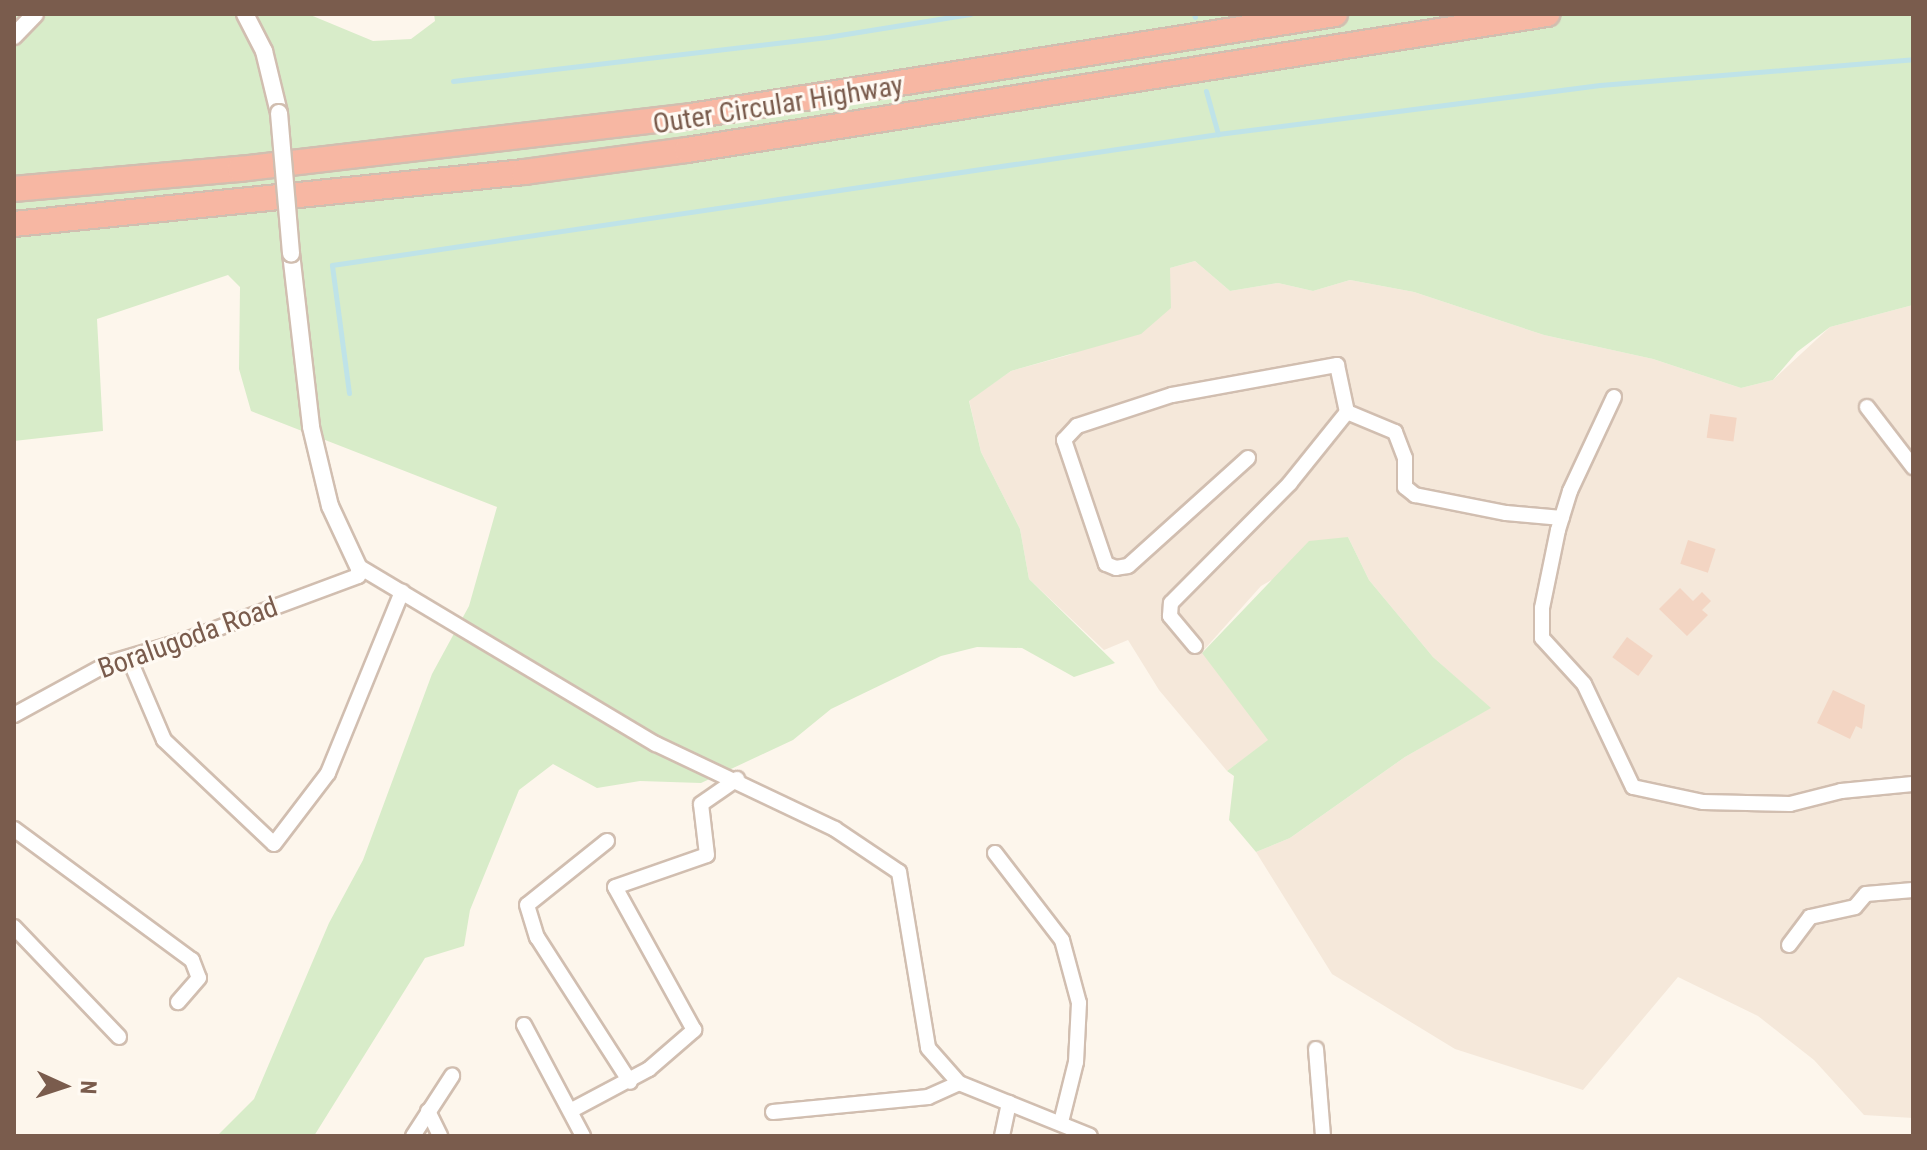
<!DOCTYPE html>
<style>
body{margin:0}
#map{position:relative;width:1927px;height:1150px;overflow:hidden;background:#fdf6ec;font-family:"Roboto Condensed",sans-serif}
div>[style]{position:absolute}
.residential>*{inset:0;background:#f5e8da}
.green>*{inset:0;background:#d8ecc9}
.stream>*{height:5px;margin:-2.5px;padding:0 2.5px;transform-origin:2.5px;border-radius:2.5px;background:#bfe3e8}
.building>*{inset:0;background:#f3d5c3;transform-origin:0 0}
.roads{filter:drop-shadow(2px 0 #d1beb0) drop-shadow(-2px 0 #d1beb0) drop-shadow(0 2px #d1beb0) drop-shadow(0 -2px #d1beb0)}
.minor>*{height:14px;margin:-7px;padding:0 7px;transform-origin:7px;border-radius:7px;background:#fff}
.tertiary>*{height:16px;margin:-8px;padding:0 8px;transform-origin:8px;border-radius:8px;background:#fff}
.motorway>*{height:24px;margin:-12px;padding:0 12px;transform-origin:12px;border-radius:12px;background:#f7b7a3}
.bridges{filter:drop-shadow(2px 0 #d1beb0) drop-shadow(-2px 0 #d1beb0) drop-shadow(0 2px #d1beb0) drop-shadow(0 -2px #d1beb0)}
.tertiary-bridge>*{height:16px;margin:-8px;padding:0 8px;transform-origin:8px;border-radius:8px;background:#fff}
span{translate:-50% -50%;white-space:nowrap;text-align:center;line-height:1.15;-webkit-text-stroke:6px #fffaf3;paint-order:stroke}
.street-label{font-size:28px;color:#7a5c4d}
.frame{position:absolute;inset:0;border:16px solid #7a5c4d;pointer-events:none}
.north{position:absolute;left:24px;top:1046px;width:80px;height:80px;-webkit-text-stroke:6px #fffaf3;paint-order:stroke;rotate:93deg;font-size:22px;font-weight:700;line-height:32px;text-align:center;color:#7a5c4d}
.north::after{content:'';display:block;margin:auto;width:28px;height:36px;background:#7a5c4d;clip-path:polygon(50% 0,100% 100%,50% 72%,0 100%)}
</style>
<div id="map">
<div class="residential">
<i style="clip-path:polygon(1195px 261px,1230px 291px,1278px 283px,1313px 291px,1350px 280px,1414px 292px,1544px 335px,1653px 359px,1741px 388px,1773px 380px,1830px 327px,1913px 305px,1913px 1118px,1864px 1115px,1814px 1060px,1758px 1016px,1678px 977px,1583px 1090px,1455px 1049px,1332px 974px,1256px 852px,1290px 838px,1405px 757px,1490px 708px,1433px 657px,1369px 580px,1348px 537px,1261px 586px,1202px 652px,1269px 740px,1227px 771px,1159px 690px,1128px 640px,1104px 650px,1029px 579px,1020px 529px,981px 452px,969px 400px,1011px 371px,1069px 355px,1170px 308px,1170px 268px)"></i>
</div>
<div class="green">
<i style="clip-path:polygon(14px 14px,308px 14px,373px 41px,411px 39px,435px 21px,434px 14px,1913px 14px,1913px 305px,1830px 327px,1797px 352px,1773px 380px,1741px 388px,1653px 359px,1544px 335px,1414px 292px,1350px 280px,1313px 291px,1278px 283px,1230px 291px,1195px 261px,1170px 268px,1171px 308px,1141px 334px,1011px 371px,969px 401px,981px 452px,1020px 529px,1029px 579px,1115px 663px,1074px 677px,1022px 648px,977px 647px,941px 656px,831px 709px,793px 740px,701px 783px,640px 781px,597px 788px,553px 764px,519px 790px,470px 910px,464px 946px,425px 958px,314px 1136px,217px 1136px,254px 1099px,329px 923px,363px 860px,432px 674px,469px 606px,497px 507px,251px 411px,239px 369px,240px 287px,228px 275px,97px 319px,103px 431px,14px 441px)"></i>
<i style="clip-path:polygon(1348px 537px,1369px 580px,1433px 657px,1491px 708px,1405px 757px,1290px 838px,1256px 852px,1229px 820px,1234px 776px,1227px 771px,1268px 740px,1202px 653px,1309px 541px)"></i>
</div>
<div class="stream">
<i style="left:1194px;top:14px;width:3px;rotate:72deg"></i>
<i style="left:453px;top:81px;width:377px;rotate:-6.7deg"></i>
<i style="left:827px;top:37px;width:145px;rotate:-9.1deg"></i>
<i style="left:1206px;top:91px;width:45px;rotate:74.4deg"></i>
<i style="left:349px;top:393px;width:129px;rotate:-97.6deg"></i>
<i style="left:332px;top:265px;width:896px;rotate:-8.41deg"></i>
<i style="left:1218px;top:134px;width:385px;rotate:-7.3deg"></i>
<i style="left:1600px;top:85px;width:314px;rotate:-4.7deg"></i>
</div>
<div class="building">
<i style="left:1710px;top:414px;width:27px;height:24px;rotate:8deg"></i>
<i style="left:1688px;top:540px;width:29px;height:25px;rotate:18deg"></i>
<i style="clip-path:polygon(1680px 588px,1693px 601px,1702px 592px,1711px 601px,1702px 610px,1708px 615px,1687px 636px,1659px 609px)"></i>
<i style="left:1627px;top:637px;width:32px;height:25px;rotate:36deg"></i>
<i style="clip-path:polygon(1833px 690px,1865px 705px,1862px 729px,1856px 726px,1850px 739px,1817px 723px)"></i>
</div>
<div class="roads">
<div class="minor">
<i style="left:1614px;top:397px;width:104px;rotate:115.1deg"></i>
<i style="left:1570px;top:491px;width:41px;rotate:107.1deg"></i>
<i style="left:1558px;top:530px;width:80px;rotate:101.6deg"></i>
<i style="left:1542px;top:608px;width:30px;rotate:90deg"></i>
<i style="left:1542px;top:638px;width:62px;rotate:47.6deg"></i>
<i style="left:1584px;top:684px;width:114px;rotate:64.6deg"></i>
<i style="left:1633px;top:787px;width:72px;rotate:12.1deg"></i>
<i style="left:1703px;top:802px;width:87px;rotate:1.3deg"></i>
<i style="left:1790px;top:804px;width:53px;rotate:-14.3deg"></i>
<i style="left:1841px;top:791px;width:72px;rotate:-5.6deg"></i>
<i style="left:1867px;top:407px;width:76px;rotate:52.5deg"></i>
<i style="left:1248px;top:458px;width:161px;rotate:138deg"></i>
<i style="left:1128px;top:566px;width:12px;rotate:171deg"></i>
<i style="left:1116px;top:568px;width:11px;rotate:-158deg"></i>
<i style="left:1106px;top:564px;width:131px;rotate:-108.7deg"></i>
<i style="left:1064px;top:440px;width:19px;rotate:-47deg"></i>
<i style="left:1077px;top:426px;width:100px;rotate:-18.1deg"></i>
<i style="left:1172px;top:395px;width:168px;rotate:-10.3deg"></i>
<i style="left:1337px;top:365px;width:48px;rotate:78deg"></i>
<i style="left:1347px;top:412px;width:52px;rotate:22.6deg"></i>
<i style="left:1395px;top:432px;width:28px;rotate:69deg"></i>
<i style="left:1405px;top:458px;width:29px;rotate:90deg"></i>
<i style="left:1405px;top:487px;width:13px;rotate:39deg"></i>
<i style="left:1415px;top:495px;width:93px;rotate:11.2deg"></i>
<i style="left:1506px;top:513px;width:56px;rotate:5.1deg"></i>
<i style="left:1195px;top:646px;width:39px;rotate:-130deg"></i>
<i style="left:1170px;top:616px;width:13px;rotate:-86deg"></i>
<i style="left:1171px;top:603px;width:169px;rotate:-45.2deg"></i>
<i style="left:1290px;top:483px;width:91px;rotate:-51.2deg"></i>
<i style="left:129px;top:658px;width:89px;rotate:66.9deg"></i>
<i style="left:164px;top:740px;width:151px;rotate:43.4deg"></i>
<i style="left:274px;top:844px;width:89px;rotate:-52.7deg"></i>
<i style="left:328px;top:773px;width:196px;rotate:-67.8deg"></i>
<i style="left:14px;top:715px;width:108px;rotate:-28.7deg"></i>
<i style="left:109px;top:663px;width:80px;rotate:-16.6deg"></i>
<i style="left:186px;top:640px;width:184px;rotate:-20.4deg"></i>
<i style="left:358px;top:576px;width:10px;rotate:-90deg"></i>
<i style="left:358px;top:566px;width:347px;rotate:30.9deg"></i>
<i style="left:656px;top:744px;width:198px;rotate:25.4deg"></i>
<i style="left:835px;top:829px;width:77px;rotate:33.9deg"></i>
<i style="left:899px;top:872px;width:178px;rotate:80.6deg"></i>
<i style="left:928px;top:1048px;width:47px;rotate:48.5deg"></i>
<i style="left:959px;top:1083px;width:141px;rotate:22deg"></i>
<i style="left:14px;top:829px;width:221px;rotate:36.4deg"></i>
<i style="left:192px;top:960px;width:19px;rotate:69deg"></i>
<i style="left:199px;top:978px;width:32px;rotate:131deg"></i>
<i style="left:607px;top:841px;width:102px;rotate:141.3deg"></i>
<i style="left:527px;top:905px;width:34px;rotate:73deg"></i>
<i style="left:537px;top:937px;width:172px;rotate:57.3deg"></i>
<i style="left:995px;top:853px;width:110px;rotate:52.4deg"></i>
<i style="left:1062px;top:940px;width:65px;rotate:74.9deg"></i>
<i style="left:1079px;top:1003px;width:59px;rotate:92.9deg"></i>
<i style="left:1076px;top:1062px;width:62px;rotate:104deg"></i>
<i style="left:14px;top:927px;width:152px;rotate:46.3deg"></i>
<i style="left:1789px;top:945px;width:35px;rotate:-53deg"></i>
<i style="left:1810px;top:917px;width:46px;rotate:-12.5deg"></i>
<i style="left:1855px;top:907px;width:17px;rotate:-50deg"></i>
<i style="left:1866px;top:894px;width:47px;rotate:-4.9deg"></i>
<i style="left:524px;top:1025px;width:126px;rotate:62deg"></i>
<i style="left:1316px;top:1049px;width:87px;rotate:85.4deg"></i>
<i style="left:572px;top:1110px;width:87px;rotate:-28deg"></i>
<i style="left:649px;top:1069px;width:60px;rotate:-40.9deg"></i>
<i style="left:694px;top:1030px;width:163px;rotate:-118.9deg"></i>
<i style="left:615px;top:887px;width:97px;rotate:-19.2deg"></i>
<i style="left:707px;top:855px;width:51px;rotate:-96.7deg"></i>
<i style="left:701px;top:804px;width:44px;rotate:-34.8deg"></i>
<i style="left:428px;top:1111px;width:28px;rotate:64deg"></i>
<i style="left:773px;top:1112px;width:156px;rotate:-5.5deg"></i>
<i style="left:928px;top:1097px;width:34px;rotate:-24deg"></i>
<i style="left:413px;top:1136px;width:72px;rotate:-57deg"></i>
<i style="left:1002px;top:1136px;width:34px;rotate:-78deg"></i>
</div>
<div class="tertiary">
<i style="left:245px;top:14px;width:42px;rotate:62.8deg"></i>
<i style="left:264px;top:51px;width:64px;rotate:76.4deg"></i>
<i style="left:14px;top:36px;width:30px;rotate:-46deg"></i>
<i style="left:291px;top:253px;width:175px;rotate:83.4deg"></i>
<i style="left:311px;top:427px;width:81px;rotate:76.5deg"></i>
<i style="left:330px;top:506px;width:66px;rotate:65deg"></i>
</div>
<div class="motorway">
<i style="left:14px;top:189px;width:227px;rotate:-5.1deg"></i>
<i style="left:240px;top:169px;width:454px;rotate:-6.7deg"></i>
<i style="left:691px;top:116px;width:652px;rotate:-9deg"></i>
<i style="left:14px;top:224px;width:513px;rotate:-5.82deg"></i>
<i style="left:524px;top:172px;width:164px;rotate:-7.7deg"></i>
<i style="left:687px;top:150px;width:871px;rotate:-8.99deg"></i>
</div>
</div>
<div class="bridges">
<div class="tertiary-bridge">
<i style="left:279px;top:113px;width:141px;rotate:85.1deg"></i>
</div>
</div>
<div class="street-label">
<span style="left:778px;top:105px;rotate:-9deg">Outer Circular Highway</span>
<span style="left:188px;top:638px;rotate:-20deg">Boralugoda Road</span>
</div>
<div class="frame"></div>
<div class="north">N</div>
</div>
